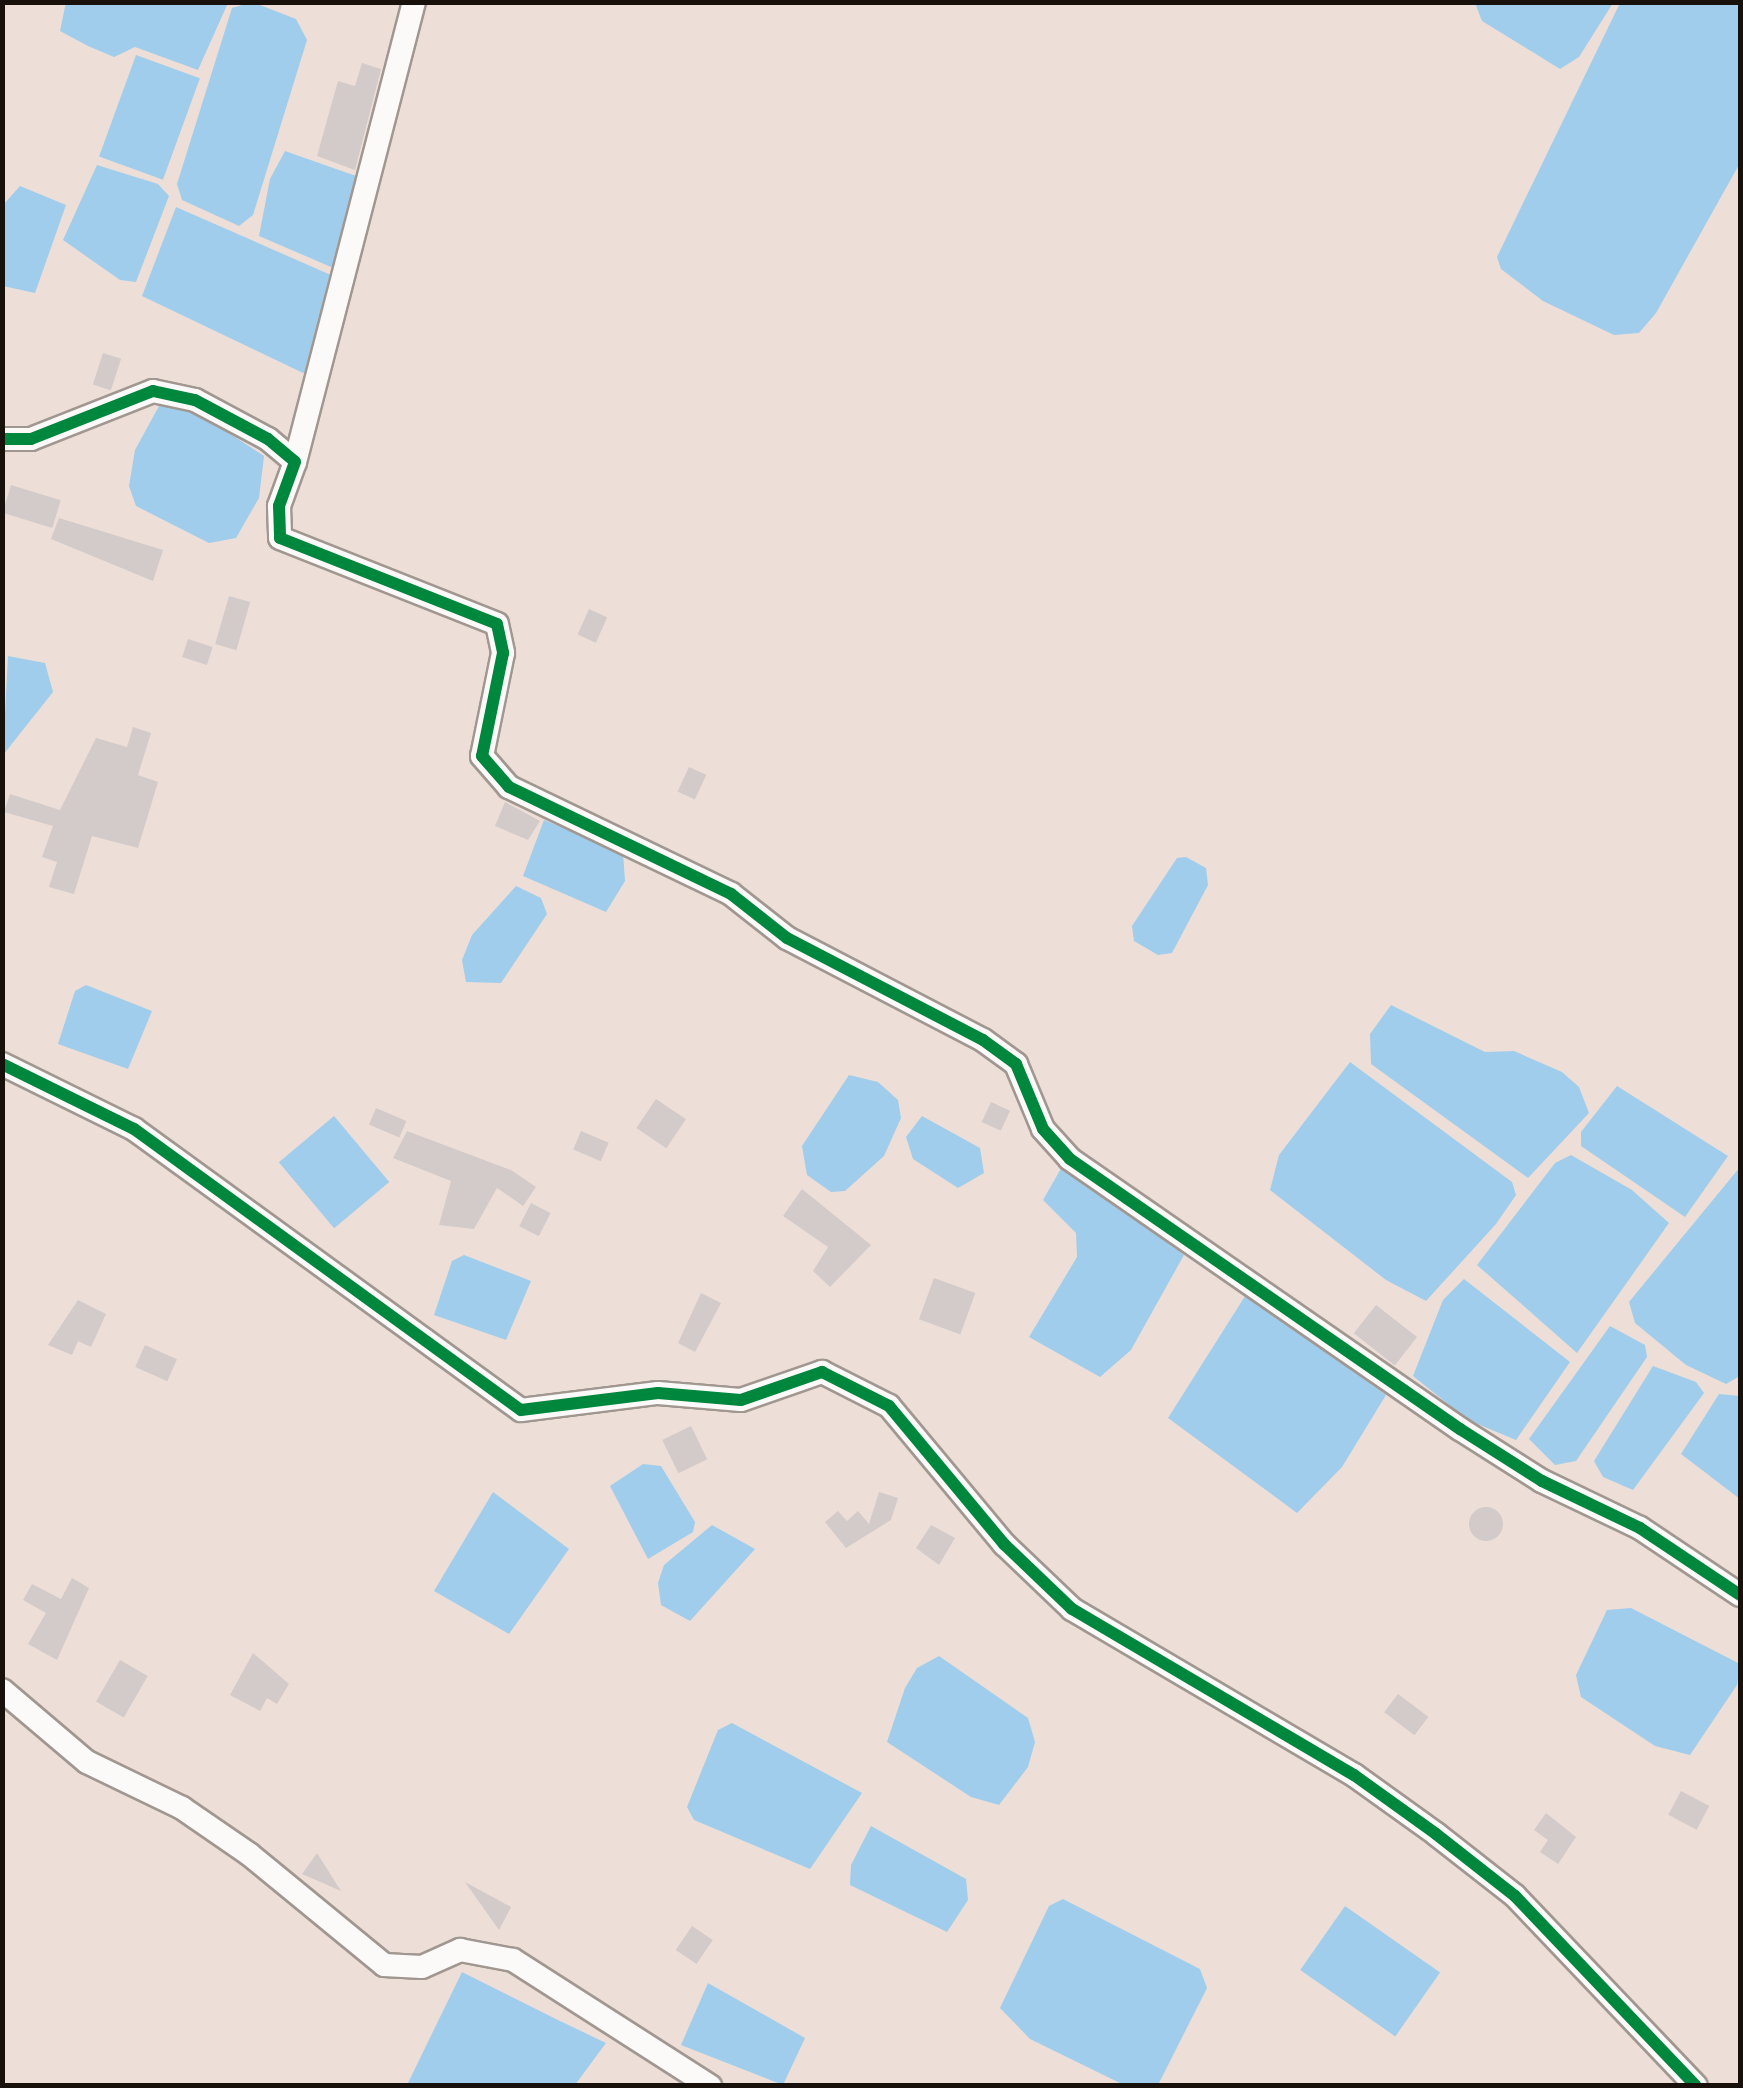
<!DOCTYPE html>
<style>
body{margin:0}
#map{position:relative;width:1743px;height:2088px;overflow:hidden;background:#eddfd7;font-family:Mulish,sans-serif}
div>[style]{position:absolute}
.water>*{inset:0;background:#a0cdeb;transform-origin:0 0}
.building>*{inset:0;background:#d3caca;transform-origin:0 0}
.round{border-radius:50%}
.roads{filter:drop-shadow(2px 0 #a19791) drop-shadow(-2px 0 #a19791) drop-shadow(0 2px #a19791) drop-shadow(0 -2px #a19791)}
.street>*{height:22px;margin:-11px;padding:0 11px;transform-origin:11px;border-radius:11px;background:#fcfaf9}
.cycleway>*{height:12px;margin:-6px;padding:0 6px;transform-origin:6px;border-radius:6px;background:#00873e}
span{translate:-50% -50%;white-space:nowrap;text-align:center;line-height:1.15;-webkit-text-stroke:8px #f5ddcf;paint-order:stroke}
.frame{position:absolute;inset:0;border:5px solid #17100b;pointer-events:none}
</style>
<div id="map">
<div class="water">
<i style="clip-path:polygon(66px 2px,228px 2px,228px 3px,198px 70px,135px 47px,114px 57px,88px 46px,60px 31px)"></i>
<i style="clip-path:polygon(252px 2px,296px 19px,307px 40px,253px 215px,239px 226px,182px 200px,177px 184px,232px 8px)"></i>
<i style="clip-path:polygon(1475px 3px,1475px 2px,1613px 3px,1579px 57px,1560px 69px,1482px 21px)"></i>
<i style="clip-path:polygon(1620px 3px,1740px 3px,1740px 163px,1656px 313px,1639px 333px,1614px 335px,1543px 301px,1501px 269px,1497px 257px)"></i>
<i style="left:136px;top:55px;width:68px;height:108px;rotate:20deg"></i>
<i style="clip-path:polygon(285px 151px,356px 176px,361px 186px,338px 270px,259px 236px,270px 179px)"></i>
<i style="clip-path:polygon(97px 165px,158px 184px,169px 196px,136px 282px,120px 280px,63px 240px)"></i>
<i style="clip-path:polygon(20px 186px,66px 205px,35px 293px,3px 286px,3px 205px)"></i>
<i style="clip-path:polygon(176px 207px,340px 279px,316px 366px,303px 373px,142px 296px)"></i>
<i style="clip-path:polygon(159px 406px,189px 407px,264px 456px,259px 498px,236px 538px,209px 543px,136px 506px,129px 486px,135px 450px)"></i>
<i style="clip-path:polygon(8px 656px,45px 663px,53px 692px,3px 755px)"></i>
<i style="clip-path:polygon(544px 820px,623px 853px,625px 881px,606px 912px,523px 876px)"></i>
<i style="clip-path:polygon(1186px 857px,1206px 868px,1208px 885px,1172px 953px,1158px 955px,1134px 941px,1132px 926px,1177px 858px)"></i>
<i style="clip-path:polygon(516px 886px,541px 898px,547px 914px,501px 983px,466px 982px,462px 960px,472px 935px)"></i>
<i style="clip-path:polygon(86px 985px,152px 1011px,128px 1069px,58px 1044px,75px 991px)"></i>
<i style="clip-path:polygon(1391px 1005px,1485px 1052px,1514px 1051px,1562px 1072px,1579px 1087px,1589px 1113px,1528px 1178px,1371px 1064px,1370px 1034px)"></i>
<i style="clip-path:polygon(1350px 1062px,1512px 1182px,1516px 1195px,1496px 1224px,1426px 1301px,1386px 1280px,1270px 1190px,1279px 1155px)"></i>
<i style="clip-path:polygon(849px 1075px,878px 1082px,898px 1100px,901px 1118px,884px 1156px,845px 1191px,831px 1192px,807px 1175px,802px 1146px)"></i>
<i style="clip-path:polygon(1617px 1086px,1728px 1156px,1685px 1217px,1581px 1146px,1581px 1132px)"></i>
<i style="left:334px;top:1116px;width:86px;height:72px;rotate:50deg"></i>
<i style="clip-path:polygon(922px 1116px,980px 1148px,984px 1173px,958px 1188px,913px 1159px,906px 1137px)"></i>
<i style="clip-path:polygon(1571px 1155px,1632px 1190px,1669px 1223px,1577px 1353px,1477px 1265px,1555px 1163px)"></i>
<i style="clip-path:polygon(1063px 1165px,1184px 1255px,1131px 1350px,1100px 1377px,1029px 1337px,1077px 1257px,1076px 1233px,1043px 1200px)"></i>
<i style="clip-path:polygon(1740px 1167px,1740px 1376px,1726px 1384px,1686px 1365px,1635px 1323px,1629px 1302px)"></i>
<i style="clip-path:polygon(464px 1255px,531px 1281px,506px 1340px,434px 1315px,452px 1261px)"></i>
<i style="clip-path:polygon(1464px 1279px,1570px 1362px,1516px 1440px,1468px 1420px,1413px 1376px,1443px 1300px)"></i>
<i style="clip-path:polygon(1247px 1293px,1386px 1395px,1342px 1467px,1297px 1513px,1168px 1418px)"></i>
<i style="clip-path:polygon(1610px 1326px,1645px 1345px,1647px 1357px,1576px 1461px,1555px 1465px,1529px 1439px)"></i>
<i style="clip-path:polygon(1653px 1366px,1696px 1382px,1704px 1393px,1633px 1490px,1603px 1477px,1594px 1461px)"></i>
<i style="clip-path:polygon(1719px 1394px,1740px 1396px,1740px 1499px,1681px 1454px)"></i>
<i style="clip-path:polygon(643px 1464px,661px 1466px,695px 1522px,693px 1532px,648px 1559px,610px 1486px)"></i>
<i style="clip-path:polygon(493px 1492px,569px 1549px,509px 1634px,434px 1591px)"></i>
<i style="clip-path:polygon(712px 1525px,755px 1549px,690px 1621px,661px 1605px,658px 1583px,664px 1565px)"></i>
<i style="clip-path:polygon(1631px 1608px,1740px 1664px,1737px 1685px,1690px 1755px,1655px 1746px,1581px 1697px,1576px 1675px,1607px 1610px)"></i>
<i style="clip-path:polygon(939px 1656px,1028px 1718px,1035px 1742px,1028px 1767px,999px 1805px,971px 1797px,887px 1742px,905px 1688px,917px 1668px)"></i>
<i style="clip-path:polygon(732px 1723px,862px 1793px,810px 1869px,694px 1820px,687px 1807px,718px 1730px)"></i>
<i style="clip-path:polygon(871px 1826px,966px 1879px,968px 1900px,947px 1932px,850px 1885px,851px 1865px)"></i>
<i style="clip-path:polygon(1063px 1899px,1200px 1969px,1207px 1988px,1158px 2085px,1124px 2085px,1030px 2039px,1000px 2008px,1049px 1906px)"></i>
<i style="left:1345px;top:1906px;width:116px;height:78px;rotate:35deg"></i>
<i style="clip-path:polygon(462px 1972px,558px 2020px,606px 2043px,575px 2085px,407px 2085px)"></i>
<i style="clip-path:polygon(708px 1983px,805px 2038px,783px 2085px,681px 2045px)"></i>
</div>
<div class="building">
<i style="clip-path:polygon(362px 63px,381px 69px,355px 170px,317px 156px,338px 81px,355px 86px)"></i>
<i style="left:103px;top:353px;width:19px;height:33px;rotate:18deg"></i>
<i style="left:11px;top:485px;width:52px;height:29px;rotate:17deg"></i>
<i style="clip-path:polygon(59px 518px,163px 550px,153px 581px,51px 539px)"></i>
<i style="left:229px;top:596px;width:22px;height:50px;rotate:16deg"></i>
<i style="left:589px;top:609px;width:20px;height:28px;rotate:24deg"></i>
<i style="left:188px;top:639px;width:26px;height:19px;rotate:18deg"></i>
<i style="clip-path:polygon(133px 727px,151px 733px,138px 775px,158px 782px,138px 848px,92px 836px,74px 894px,49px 887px,57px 862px,42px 857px,53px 826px,4px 812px,10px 794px,60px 810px,96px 738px,127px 747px)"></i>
<i style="left:689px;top:767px;width:19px;height:27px;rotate:25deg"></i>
<i style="clip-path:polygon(505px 802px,540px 821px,528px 840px,495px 826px)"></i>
<i style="left:656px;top:1099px;width:36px;height:35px;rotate:34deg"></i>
<i style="left:991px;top:1102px;width:21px;height:22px;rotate:25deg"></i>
<i style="left:376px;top:1108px;width:33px;height:18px;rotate:23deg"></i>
<i style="clip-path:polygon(407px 1131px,511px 1170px,536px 1187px,523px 1206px,497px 1188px,474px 1229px,439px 1225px,451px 1181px,393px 1158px)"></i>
<i style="left:581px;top:1131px;width:30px;height:20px;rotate:23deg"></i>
<i style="clip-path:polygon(802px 1189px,871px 1245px,830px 1287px,813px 1271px,828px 1247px,783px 1216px)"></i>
<i style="left:531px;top:1203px;width:22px;height:26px;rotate:27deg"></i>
<i style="left:934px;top:1278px;width:44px;height:44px;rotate:20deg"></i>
<i style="clip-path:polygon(701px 1293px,721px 1303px,695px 1352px,678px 1343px)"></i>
<i style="clip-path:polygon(78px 1300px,106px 1314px,91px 1347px,78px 1341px,72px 1355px,48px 1345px)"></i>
<i style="left:1376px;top:1305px;width:52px;height:36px;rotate:38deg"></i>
<i style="left:145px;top:1345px;width:35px;height:24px;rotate:24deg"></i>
<i style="left:691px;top:1426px;width:37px;height:32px;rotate:64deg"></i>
<i style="clip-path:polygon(879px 1492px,898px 1498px,891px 1520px,846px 1548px,825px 1522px,838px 1511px,847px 1521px,858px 1511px,869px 1524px)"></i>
<i class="round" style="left:1469px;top:1507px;width:34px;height:34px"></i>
<i style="clip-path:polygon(931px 1525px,955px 1538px,939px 1565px,916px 1548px)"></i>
<i style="clip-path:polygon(72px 1578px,89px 1588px,57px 1660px,28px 1644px,46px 1613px,23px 1600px,32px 1584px,61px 1599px)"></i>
<i style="clip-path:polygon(253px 1653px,289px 1684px,277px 1704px,267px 1698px,260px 1711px,230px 1695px)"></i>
<i style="left:120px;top:1660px;width:32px;height:48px;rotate:30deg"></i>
<i style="left:1398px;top:1694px;width:38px;height:23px;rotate:37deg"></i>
<i style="left:1681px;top:1791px;width:32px;height:27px;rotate:28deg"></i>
<i style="clip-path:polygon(1546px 1813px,1576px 1837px,1558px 1864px,1540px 1852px,1548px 1840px,1534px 1830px)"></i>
<i style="clip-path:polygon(317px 1853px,341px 1891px,302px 1874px)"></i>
<i style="clip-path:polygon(465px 1882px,511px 1907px,499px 1930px)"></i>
<i style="left:692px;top:1926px;width:25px;height:29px;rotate:34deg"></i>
</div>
<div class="roads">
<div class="street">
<i style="left:2px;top:439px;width:29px"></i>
<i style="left:31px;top:439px;width:131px;rotate:-21.5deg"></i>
<i style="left:153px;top:391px;width:43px;rotate:12.1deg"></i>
<i style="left:195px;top:400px;width:83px;rotate:28.1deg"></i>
<i style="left:268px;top:439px;width:35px;rotate:40deg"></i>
<i style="left:295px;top:462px;width:47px;rotate:110deg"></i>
<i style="left:279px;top:506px;width:32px;rotate:88deg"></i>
<i style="left:280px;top:538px;width:233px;rotate:21.6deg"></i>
<i style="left:497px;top:624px;width:30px;rotate:78deg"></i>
<i style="left:503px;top:653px;width:105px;rotate:101.5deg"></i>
<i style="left:482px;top:756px;width:41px;rotate:48.9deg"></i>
<i style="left:509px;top:787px;width:246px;rotate:25.7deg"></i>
<i style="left:731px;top:894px;width:71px;rotate:38.2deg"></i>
<i style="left:787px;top:938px;width:221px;rotate:27.5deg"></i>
<i style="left:983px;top:1040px;width:41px;rotate:36deg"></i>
<i style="left:1016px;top:1064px;width:70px;rotate:67.4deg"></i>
<i style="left:1043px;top:1129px;width:40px;rotate:48deg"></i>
<i style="left:1070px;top:1159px;width:474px;rotate:34.7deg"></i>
<i style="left:1460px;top:1429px;width:97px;rotate:32.4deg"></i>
<i style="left:1542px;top:1481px;width:109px;rotate:25.6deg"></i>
<i style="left:1640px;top:1528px;width:120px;rotate:33.8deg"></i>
<i style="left:295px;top:462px;width:475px;rotate:-75.5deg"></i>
<i style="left:2px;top:1064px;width:147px;rotate:26.2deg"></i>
<i style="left:134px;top:1129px;width:478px;rotate:36deg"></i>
<i style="left:521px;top:1410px;width:138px;rotate:-7.1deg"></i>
<i style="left:658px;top:1393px;width:83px;rotate:4.8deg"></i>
<i style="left:741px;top:1400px;width:86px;rotate:-19.1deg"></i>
<i style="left:822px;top:1372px;width:75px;rotate:26.9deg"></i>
<i style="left:889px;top:1406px;width:180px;rotate:50.2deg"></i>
<i style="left:1004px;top:1544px;width:94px;rotate:43.7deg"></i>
<i style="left:1072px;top:1609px;width:327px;rotate:30.5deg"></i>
<i style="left:1354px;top:1775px;width:101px;rotate:35.7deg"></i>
<i style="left:1436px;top:1834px;width:100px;rotate:38.1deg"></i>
<i style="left:1515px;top:1896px;width:262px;rotate:46.4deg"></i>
<i style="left:2px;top:1690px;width:111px;rotate:40.3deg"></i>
<i style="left:87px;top:1762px;width:106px;rotate:25.8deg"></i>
<i style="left:182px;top:1808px;width:81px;rotate:34.5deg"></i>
<i style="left:249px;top:1854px;width:175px;rotate:39.4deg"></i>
<i style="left:384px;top:1965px;width:38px;rotate:3deg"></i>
<i style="left:422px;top:1967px;width:42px;rotate:-24.1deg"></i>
<i style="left:460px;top:1950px;width:54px;rotate:10.7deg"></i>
<i style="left:513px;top:1960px;width:234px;rotate:32.6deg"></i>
</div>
</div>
<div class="cycleway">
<i style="left:2px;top:439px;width:29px"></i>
<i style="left:31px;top:439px;width:131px;rotate:-21.5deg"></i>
<i style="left:153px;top:391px;width:43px;rotate:12.1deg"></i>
<i style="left:195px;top:400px;width:83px;rotate:28.1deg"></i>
<i style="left:268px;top:439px;width:35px;rotate:40deg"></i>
<i style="left:295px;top:462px;width:47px;rotate:110deg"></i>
<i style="left:279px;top:506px;width:32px;rotate:88deg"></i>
<i style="left:280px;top:538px;width:233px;rotate:21.6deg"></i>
<i style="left:497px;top:624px;width:30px;rotate:78deg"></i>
<i style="left:503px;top:653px;width:105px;rotate:101.5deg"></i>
<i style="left:482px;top:756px;width:41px;rotate:48.9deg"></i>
<i style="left:509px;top:787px;width:246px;rotate:25.7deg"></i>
<i style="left:731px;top:894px;width:71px;rotate:38.2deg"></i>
<i style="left:787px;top:938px;width:221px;rotate:27.5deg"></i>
<i style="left:983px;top:1040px;width:41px;rotate:36deg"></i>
<i style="left:1016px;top:1064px;width:70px;rotate:67.4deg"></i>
<i style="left:1043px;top:1129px;width:40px;rotate:48deg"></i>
<i style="left:1070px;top:1159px;width:474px;rotate:34.7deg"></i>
<i style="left:1460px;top:1429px;width:97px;rotate:32.4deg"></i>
<i style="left:1542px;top:1481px;width:109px;rotate:25.6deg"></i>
<i style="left:1640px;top:1528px;width:120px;rotate:33.8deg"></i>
<i style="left:2px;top:1064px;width:147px;rotate:26.2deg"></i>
<i style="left:134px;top:1129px;width:478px;rotate:36deg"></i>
<i style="left:521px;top:1410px;width:138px;rotate:-7.1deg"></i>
<i style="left:658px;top:1393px;width:83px;rotate:4.8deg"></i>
<i style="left:741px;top:1400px;width:86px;rotate:-19.1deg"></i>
<i style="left:822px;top:1372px;width:75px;rotate:26.9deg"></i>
<i style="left:889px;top:1406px;width:180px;rotate:50.2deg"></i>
<i style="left:1004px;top:1544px;width:94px;rotate:43.7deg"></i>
<i style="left:1072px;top:1609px;width:327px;rotate:30.5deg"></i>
<i style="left:1354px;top:1775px;width:101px;rotate:35.7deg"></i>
<i style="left:1436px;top:1834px;width:100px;rotate:38.1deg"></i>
<i style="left:1515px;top:1896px;width:262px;rotate:46.4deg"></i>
</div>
<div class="frame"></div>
</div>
